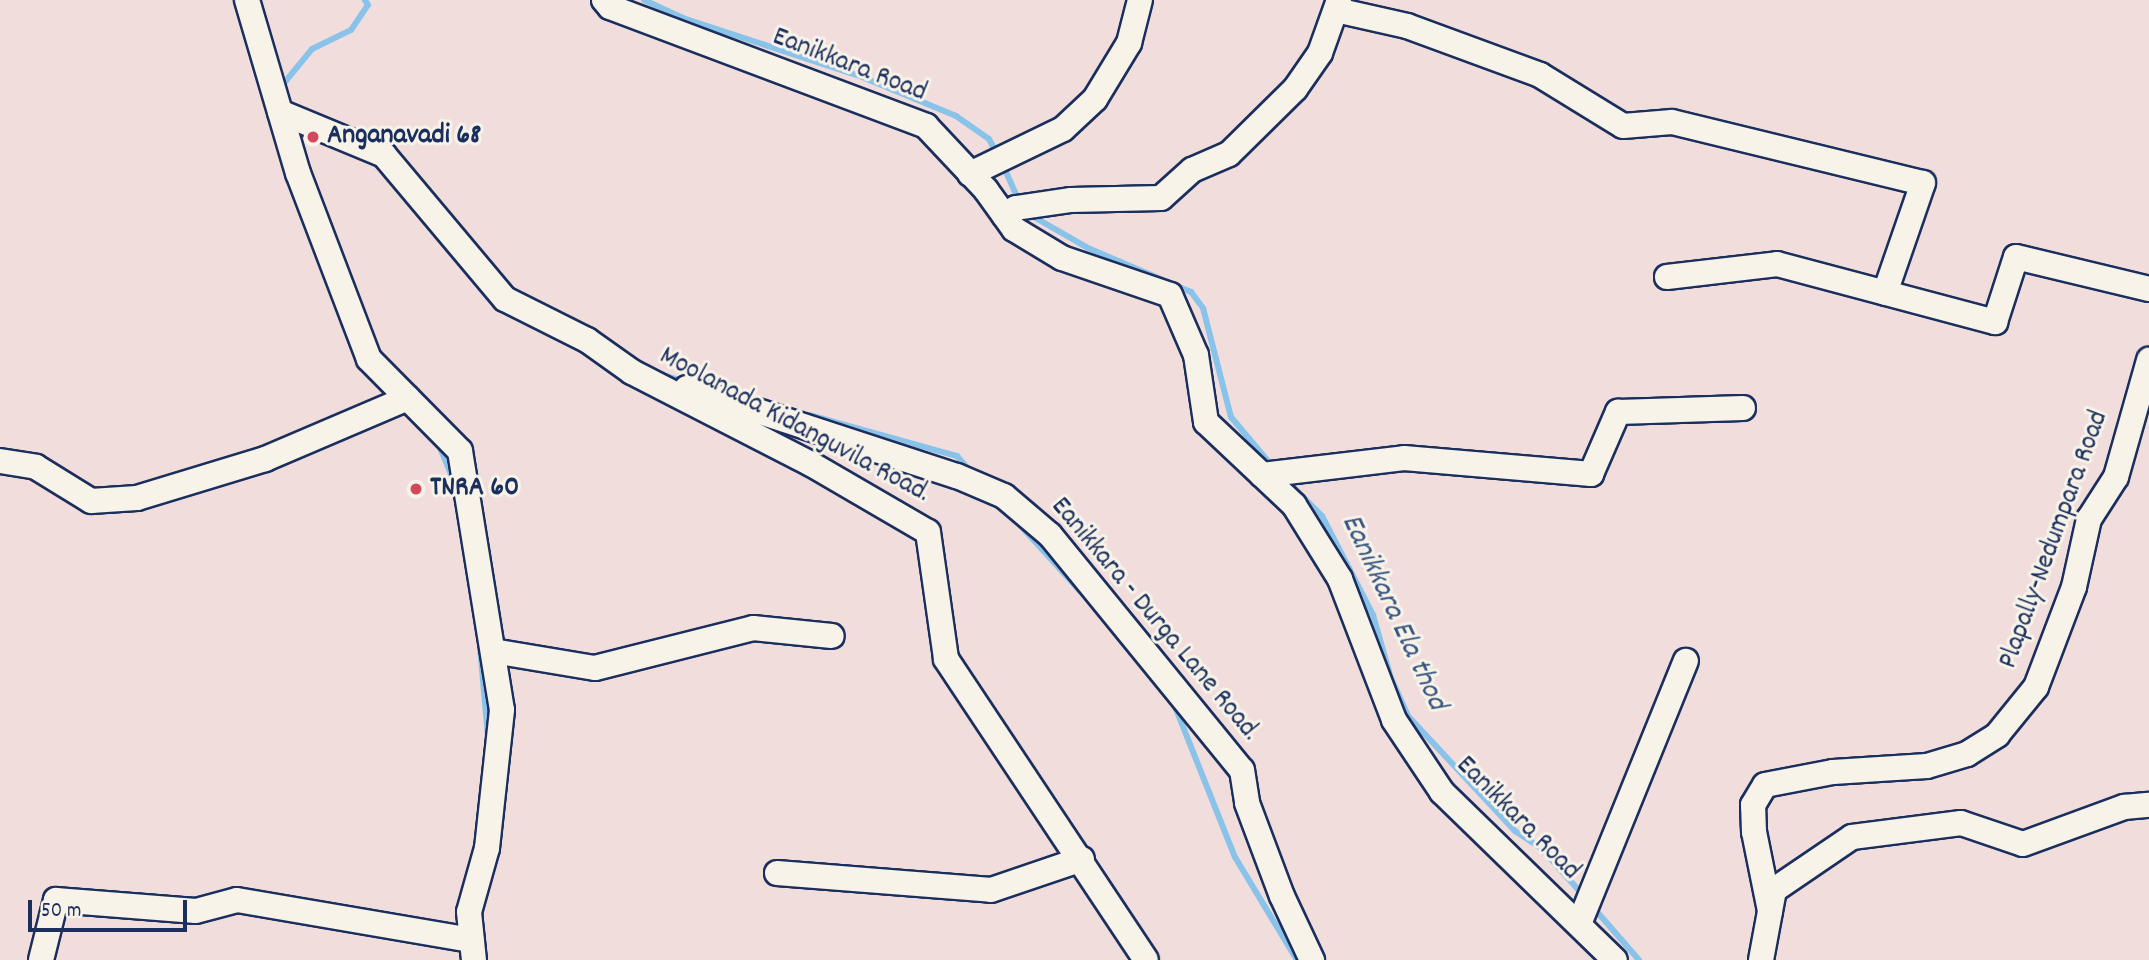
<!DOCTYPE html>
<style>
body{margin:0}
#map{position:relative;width:2149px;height:960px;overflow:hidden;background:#f1dddc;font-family:Dekko,sans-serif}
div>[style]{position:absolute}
.stream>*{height:6px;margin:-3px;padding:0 3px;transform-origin:3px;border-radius:3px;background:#8ac3e9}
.roads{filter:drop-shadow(2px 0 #1b2f5e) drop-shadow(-2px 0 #1b2f5e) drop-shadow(0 2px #1b2f5e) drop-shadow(0 -2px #1b2f5e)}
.street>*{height:24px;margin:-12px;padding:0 12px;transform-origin:12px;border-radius:12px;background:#f7f3e8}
.dots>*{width:19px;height:19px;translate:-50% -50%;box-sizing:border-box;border:4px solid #f7f3e8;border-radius:50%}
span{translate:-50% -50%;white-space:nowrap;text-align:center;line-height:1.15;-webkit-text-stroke:6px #f7f3e8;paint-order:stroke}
.street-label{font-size:28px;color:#1b2f5e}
.poi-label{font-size:28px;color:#1b2f5e;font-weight:700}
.left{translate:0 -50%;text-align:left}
.water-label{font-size:30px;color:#375481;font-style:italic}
.scale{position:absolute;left:28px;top:900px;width:159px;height:32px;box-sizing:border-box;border:4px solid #1b2f5e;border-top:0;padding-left:9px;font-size:21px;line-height:24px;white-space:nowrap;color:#1b2f5e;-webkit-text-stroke:5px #f7f3e8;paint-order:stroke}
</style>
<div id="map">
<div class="stream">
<i style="left:644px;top:0;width:43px;rotate:24.8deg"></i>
<i style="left:683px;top:18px;width:188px;rotate:18.2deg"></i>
<i style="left:862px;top:77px;width:102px;rotate:22.5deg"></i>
<i style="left:956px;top:116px;width:40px;rotate:34.9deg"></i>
<i style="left:989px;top:139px;width:17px;rotate:62deg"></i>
<i style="left:280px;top:88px;width:50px;rotate:-50.6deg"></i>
<i style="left:312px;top:49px;width:43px;rotate:-26deg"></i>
<i style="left:351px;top:30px;width:30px;rotate:-56deg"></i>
<i style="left:368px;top:5px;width:6px;rotate:-121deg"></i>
<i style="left:1002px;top:163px;width:42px;rotate:65.9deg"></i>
<i style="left:1027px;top:213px;width:70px;rotate:29.8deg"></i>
<i style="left:1088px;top:248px;width:112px;rotate:23.1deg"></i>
<i style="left:1191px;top:292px;width:20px;rotate:53deg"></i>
<i style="left:1203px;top:308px;width:113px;rotate:75.6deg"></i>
<i style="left:1231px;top:417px;width:65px;rotate:50deg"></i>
<i style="left:343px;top:324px;width:23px;rotate:65deg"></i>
<i style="left:661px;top:374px;width:24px;rotate:19deg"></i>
<i style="left:809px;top:415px;width:154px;rotate:15.5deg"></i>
<i style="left:957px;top:456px;width:21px;rotate:49deg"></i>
<i style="left:438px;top:443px;width:41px;rotate:67.2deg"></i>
<i style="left:1286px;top:480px;width:51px;rotate:45deg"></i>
<i style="left:1322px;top:516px;width:59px;rotate:62.6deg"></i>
<i style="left:1349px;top:568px;width:53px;rotate:62.9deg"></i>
<i style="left:1373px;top:615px;width:66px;rotate:74.1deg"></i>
<i style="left:1391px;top:678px;width:42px;rotate:65.9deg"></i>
<i style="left:1408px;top:716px;width:157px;rotate:47.1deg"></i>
<i style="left:1515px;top:831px;width:31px;rotate:33deg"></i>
<i style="left:1541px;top:848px;width:63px;rotate:48.2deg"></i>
<i style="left:1019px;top:524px;width:91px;rotate:47.7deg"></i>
<i style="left:480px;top:647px;width:90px;rotate:84.9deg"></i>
<i style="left:1174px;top:704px;width:165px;rotate:68.3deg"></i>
<i style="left:1235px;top:857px;width:120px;rotate:59deg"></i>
<i style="left:1592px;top:906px;width:72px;rotate:49deg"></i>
</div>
<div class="roads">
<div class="street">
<i style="left:247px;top:0;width:180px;rotate:73.6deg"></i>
<i style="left:298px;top:173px;width:199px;rotate:69.1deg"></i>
<i style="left:369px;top:359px;width:129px;rotate:45.3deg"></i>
<i style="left:460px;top:451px;width:262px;rotate:80.8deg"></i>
<i style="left:502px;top:710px;width:139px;rotate:96.2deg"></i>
<i style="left:487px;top:848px;width:66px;rotate:105.7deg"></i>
<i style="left:469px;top:912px;width:48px;rotate:84.1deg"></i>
<i style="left:604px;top:0;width:9px;rotate:49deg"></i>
<i style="left:610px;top:7px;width:338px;rotate:20.6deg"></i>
<i style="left:926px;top:126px;width:88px;rotate:46.8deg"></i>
<i style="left:986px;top:190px;width:48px;rotate:54.3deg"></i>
<i style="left:1014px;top:229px;width:56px;rotate:31.1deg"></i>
<i style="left:1062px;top:258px;width:114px;rotate:18.9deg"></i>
<i style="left:1170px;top:295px;width:65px;rotate:66.6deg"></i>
<i style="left:1196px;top:355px;width:68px;rotate:81.5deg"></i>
<i style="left:1206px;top:422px;width:121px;rotate:43.3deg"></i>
<i style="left:1294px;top:505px;width:87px;rotate:58.1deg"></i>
<i style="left:1340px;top:579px;width:151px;rotate:69deg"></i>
<i style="left:1394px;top:720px;width:87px;rotate:56.3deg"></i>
<i style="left:1442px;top:792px;width:241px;rotate:44.2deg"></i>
<i style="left:1336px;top:10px;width:73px;rotate:12.7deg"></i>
<i style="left:1407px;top:26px;width:142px;rotate:20.2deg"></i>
<i style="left:1540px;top:75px;width:97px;rotate:31.6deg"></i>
<i style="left:1623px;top:126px;width:49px;rotate:-4.7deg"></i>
<i style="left:1672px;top:122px;width:258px;rotate:13.7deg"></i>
<i style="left:1923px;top:183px;width:116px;rotate:109.1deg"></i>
<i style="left:280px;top:112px;width:113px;rotate:22.5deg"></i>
<i style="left:384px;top:155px;width:188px;rotate:50deg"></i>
<i style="left:505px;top:299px;width:92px;rotate:26.6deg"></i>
<i style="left:587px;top:340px;width:55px;rotate:35.4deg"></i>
<i style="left:632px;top:372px;width:201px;rotate:27.2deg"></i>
<i style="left:811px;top:464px;width:135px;rotate:30.2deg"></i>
<i style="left:928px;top:532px;width:128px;rotate:81.9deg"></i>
<i style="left:946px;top:659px;width:361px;rotate:56.4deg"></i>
<i style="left:970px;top:174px;width:103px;rotate:-25.8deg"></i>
<i style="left:1063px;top:129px;width:44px;rotate:-43.2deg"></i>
<i style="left:1095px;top:99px;width:66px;rotate:-58.7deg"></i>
<i style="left:1129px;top:43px;width:44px;rotate:-75.7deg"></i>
<i style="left:1004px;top:215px;width:14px;rotate:-30deg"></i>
<i style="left:1016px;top:208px;width:56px;rotate:-8.3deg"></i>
<i style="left:1071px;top:200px;width:90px;rotate:-1.3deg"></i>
<i style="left:1161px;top:198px;width:42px;rotate:-42.1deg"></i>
<i style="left:1192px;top:170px;width:40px;rotate:-23.4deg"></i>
<i style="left:1229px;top:154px;width:93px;rotate:-44.6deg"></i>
<i style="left:1295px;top:89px;width:44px;rotate:-55.2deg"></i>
<i style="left:1320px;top:53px;width:56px;rotate:-70.3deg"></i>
<i style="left:1667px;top:277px;width:111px;rotate:-6.7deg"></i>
<i style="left:1777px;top:264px;width:226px;rotate:14.9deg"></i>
<i style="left:1995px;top:322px;width:68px;rotate:-72.1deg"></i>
<i style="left:2016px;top:257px;width:137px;rotate:13.5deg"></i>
<i style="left:687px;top:388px;width:284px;rotate:18.1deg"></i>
<i style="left:957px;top:476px;width:51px;rotate:23.1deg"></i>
<i style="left:1004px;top:496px;width:60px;rotate:40.3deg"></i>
<i style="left:1050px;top:535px;width:303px;rotate:50.8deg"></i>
<i style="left:1242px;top:770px;width:33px;rotate:81deg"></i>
<i style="left:1247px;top:803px;width:99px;rotate:69.4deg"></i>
<i style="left:1282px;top:896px;width:71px;rotate:64.9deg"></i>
<i style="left:0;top:461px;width:36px;rotate:9deg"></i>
<i style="left:36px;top:467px;width:65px;rotate:31.7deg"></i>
<i style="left:91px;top:501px;width:46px;rotate:-3.7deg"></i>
<i style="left:137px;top:498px;width:134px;rotate:-16.9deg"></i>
<i style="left:265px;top:459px;width:155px;rotate:-23.1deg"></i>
<i style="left:1262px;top:475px;width:143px;rotate:-6.8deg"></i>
<i style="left:1404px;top:458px;width:188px;rotate:4.9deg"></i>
<i style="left:1591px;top:474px;width:68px;rotate:-66.5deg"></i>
<i style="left:1618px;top:412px;width:125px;rotate:-1.8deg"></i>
<i style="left:493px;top:651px;width:103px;rotate:9.5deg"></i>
<i style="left:595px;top:668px;width:163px;rotate:-14.2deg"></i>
<i style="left:753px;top:628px;width:79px;rotate:5.8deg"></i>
<i style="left:777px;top:873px;width:215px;rotate:4.5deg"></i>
<i style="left:991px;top:890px;width:96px;rotate:-18.8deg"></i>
<i style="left:1770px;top:911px;width:81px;rotate:-101.4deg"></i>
<i style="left:1754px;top:832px;width:27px;rotate:-92deg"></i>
<i style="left:1753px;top:805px;width:23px;rotate:-59deg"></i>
<i style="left:1765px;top:785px;width:69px;rotate:-10.8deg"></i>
<i style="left:1833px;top:772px;width:94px;rotate:-3.7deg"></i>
<i style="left:1927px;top:766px;width:42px;rotate:-16.7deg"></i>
<i style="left:1967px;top:754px;width:36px;rotate:-32deg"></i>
<i style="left:1997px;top:735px;width:62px;rotate:-50.9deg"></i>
<i style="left:2036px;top:687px;width:107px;rotate:-69.2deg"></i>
<i style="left:2074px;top:587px;width:70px;rotate:-77.6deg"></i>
<i style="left:2089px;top:519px;width:50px;rotate:-57.3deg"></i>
<i style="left:2116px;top:477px;width:122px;rotate:-74.2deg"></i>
<i style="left:1579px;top:924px;width:284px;rotate:-67.9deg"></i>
<i style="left:41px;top:960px;width:62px;rotate:-76deg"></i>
<i style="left:56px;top:900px;width:140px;rotate:4.5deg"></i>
<i style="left:196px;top:911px;width:42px;rotate:-15deg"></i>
<i style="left:237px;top:900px;width:238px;rotate:9.7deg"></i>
<i style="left:1761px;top:960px;width:71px;rotate:-79.5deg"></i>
<i style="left:1774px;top:890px;width:94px;rotate:-34.2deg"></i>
<i style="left:1852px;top:837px;width:110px;rotate:-7.3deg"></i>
<i style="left:1961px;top:823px;width:65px;rotate:18.7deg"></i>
<i style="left:2023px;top:844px;width:108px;rotate:-20.1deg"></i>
<i style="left:2124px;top:807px;width:25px;rotate:-5deg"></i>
</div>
</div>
<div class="dots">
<i style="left:313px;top:137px;background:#d1495b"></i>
<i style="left:416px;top:489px;background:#d1495b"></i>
</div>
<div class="street-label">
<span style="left:849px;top:66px;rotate:21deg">Eanikkara Road</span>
<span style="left:794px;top:426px;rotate:28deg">Moolanada Kidanguvila Road.</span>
<span style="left:2055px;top:540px;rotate:-70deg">Plapally-Nedumpara Road</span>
<span style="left:1154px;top:620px;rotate:50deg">Eanikkara - Durga Lane Road.</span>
<span style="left:1517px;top:819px;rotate:45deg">Eanikkara Road</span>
</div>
<div class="poi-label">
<span class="left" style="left:327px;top:137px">Anganavadi 68</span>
<span class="left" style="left:430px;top:489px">TNRA 60</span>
</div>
<div class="water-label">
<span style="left:1392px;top:613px;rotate:65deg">Eanikkara Ela thod</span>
</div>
<div class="scale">50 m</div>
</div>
